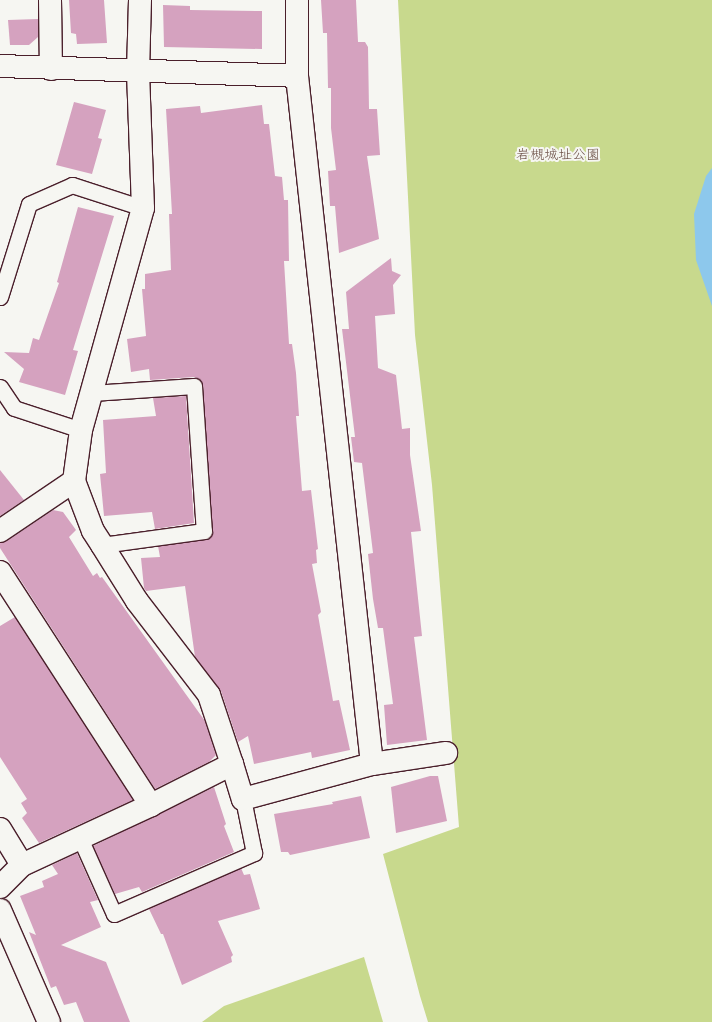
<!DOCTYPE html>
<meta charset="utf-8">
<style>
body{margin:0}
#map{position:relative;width:712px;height:1022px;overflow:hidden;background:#f6f6f2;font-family:Sriracha,"Klee One",sans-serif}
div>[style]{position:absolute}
.green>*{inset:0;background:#c8d98d}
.water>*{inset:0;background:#8dc8ec}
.building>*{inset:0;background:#d5a2bf}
.roads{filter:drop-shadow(1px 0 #4a1f2b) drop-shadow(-1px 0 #4a1f2b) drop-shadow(0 1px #4a1f2b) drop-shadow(0 -1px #4a1f2b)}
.service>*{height:15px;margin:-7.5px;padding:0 7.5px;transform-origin:7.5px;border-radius:7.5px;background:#f6f6f2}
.minor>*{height:22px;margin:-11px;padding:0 11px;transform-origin:11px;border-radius:11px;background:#f6f6f2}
span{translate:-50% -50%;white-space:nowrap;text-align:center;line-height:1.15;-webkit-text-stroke:4px #f6f6f2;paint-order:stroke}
.park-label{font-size:14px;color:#6a4e44}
</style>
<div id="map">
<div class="green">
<i style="clip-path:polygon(398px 0,712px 0,712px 1022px,428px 1022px,420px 996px,383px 854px,459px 827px,432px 485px,415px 335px)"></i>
<i style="clip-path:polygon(364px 957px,383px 1022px,202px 1022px,224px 1006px)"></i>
</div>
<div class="water">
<i style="clip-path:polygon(712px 168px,712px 306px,696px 260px,694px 214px,706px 176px)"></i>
</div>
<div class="building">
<i style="clip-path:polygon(69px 0,104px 0,107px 43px,77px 44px,76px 34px,71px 33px)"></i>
<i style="clip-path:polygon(321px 0,356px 0,358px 42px,365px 42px,368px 47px,369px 109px,377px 109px,380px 155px,367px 156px,379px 239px,339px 253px,335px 206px,330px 206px,328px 171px,336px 170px,331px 128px,331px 88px,328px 88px,327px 33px,323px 33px)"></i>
<i style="clip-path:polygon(163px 5px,190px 6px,190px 10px,262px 11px,262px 49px,164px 47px)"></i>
<i style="clip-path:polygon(38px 19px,38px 37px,29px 45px,10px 45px,8px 20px)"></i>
<i style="clip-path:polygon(74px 102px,106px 110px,98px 138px,102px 139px,92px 174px,56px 165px)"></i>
<i style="clip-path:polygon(262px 105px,264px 124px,269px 124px,275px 176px,282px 177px,284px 200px,288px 200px,289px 261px,284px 261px,289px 344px,292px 344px,296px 373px,299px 416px,296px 416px,302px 491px,311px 490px,318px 549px,316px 550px,317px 563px,312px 564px,321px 612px,318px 615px,333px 701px,339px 700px,350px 750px,312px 758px,311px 752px,254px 764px,248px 736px,238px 742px,221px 691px,195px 657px,185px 586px,146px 591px,144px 588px,141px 558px,160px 557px,158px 546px,205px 540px,212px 534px,203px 385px,201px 381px,194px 377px,150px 380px,149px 369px,131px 372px,127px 339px,146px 336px,142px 289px,145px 289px,145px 274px,171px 270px,169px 214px,172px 214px,166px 109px,200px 106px,201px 113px)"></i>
<i style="clip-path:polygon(78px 207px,114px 216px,73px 350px,78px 351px,65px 395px,19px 382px,24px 369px,4px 352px,29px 353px,33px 338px,39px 340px,59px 283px,57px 282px)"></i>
<i style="clip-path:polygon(391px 258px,392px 271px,401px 275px,393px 285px,395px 314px,375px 316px,378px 368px,396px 375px,402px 429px,410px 428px,410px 455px,421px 531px,411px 532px,422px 636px,414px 637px,427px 740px,387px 745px,384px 705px,393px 704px,383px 628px,378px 628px,373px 599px,368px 554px,373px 553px,362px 463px,354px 462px,351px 437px,355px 437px,342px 329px,349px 329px,346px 292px)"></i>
<i style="clip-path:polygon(186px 396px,194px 523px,155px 529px,152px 512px,104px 516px,100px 474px,106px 473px,103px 420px,156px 416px,153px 398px)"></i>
<i style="clip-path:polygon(0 470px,24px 500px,0 516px)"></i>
<i style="clip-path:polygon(53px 510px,63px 512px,76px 530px,69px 537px,93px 576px,97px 573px,100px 578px,102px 577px,205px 721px,216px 755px,209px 762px,155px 789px,0 548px,0 543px,7px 541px)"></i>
<i style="clip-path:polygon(15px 617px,133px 800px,39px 843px,22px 818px,27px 813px,21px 803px,27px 799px,0 757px,0 626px)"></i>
<i style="clip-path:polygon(430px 776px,438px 776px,447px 821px,396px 833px,391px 787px)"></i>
<i style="clip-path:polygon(214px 787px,226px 824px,224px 826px,234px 852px,142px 892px,139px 887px,115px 894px,93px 846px)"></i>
<i style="clip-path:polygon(361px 796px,370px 838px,290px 855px,288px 852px,281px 852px,274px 814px,333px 804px,332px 802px)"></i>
<i style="clip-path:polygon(77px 853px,98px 900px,90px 902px,101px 927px,61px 945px,106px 962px,130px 1022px,84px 1022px,76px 1002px,64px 1005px,56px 986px,51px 988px,29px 932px,36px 935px,20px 896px,44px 887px,42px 881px,58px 874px,52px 865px)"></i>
<i style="clip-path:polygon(241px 868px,244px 875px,250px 874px,260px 909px,218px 921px,233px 955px,231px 957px,232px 962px,182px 985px,163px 934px,161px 934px,149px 909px)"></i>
</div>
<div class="roads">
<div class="service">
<i style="left:0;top:297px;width:97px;rotate:-72.7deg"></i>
<i style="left:29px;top:204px;width:47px;rotate:-23.8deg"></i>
<i style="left:72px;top:185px;width:75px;rotate:17.9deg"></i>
<i style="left:0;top:387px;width:25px;rotate:56deg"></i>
<i style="left:14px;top:408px;width:71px;rotate:18.2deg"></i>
<i style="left:92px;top:393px;width:102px;rotate:-3.9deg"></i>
<i style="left:194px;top:386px;width:145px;rotate:86.1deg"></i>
<i style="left:204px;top:531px;width:103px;rotate:172.2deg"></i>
<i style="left:80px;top:838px;width:83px;rotate:65.9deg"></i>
<i style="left:114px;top:914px;width:153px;rotate:-23.5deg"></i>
<i style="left:254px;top:853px;width:55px;rotate:-101.5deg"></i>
</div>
<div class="minor">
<i style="left:50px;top:0;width:69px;rotate:89.2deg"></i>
<i style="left:140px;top:0;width:72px;rotate:91.6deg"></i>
<i style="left:138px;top:72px;width:136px;rotate:87.9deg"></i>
<i style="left:143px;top:208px;width:230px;rotate:105.6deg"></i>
<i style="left:81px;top:430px;width:51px;rotate:97.8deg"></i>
<i style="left:74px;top:481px;width:53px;rotate:69.2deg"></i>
<i style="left:93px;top:531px;width:17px;rotate:57deg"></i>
<i style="left:102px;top:545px;width:66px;rotate:58deg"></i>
<i style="left:137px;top:601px;width:118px;rotate:52.5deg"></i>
<i style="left:209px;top:695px;width:73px;rotate:71.6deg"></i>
<i style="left:297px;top:0;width:76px;rotate:90deg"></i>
<i style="left:297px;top:76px;width:692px;rotate:83.78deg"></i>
<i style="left:0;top:66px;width:297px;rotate:1.9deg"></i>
<i style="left:0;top:531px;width:89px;rotate:-34deg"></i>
<i style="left:0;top:572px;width:278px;rotate:57.1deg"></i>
<i style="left:0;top:829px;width:42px;rotate:58.6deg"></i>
<i style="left:0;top:887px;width:31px;rotate:-45deg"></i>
<i style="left:22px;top:865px;width:142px;rotate:-24.9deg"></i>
<i style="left:151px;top:805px;width:91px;rotate:-26.8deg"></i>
<i style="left:232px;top:764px;width:37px;rotate:73deg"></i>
<i style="left:243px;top:799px;width:134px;rotate:-15.2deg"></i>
<i style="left:372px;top:764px;width:75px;rotate:-8.5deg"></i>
<i style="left:0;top:910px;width:122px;rotate:66.4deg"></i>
</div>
</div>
<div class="park-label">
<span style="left:558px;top:155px">岩槻城址公園</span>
</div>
</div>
